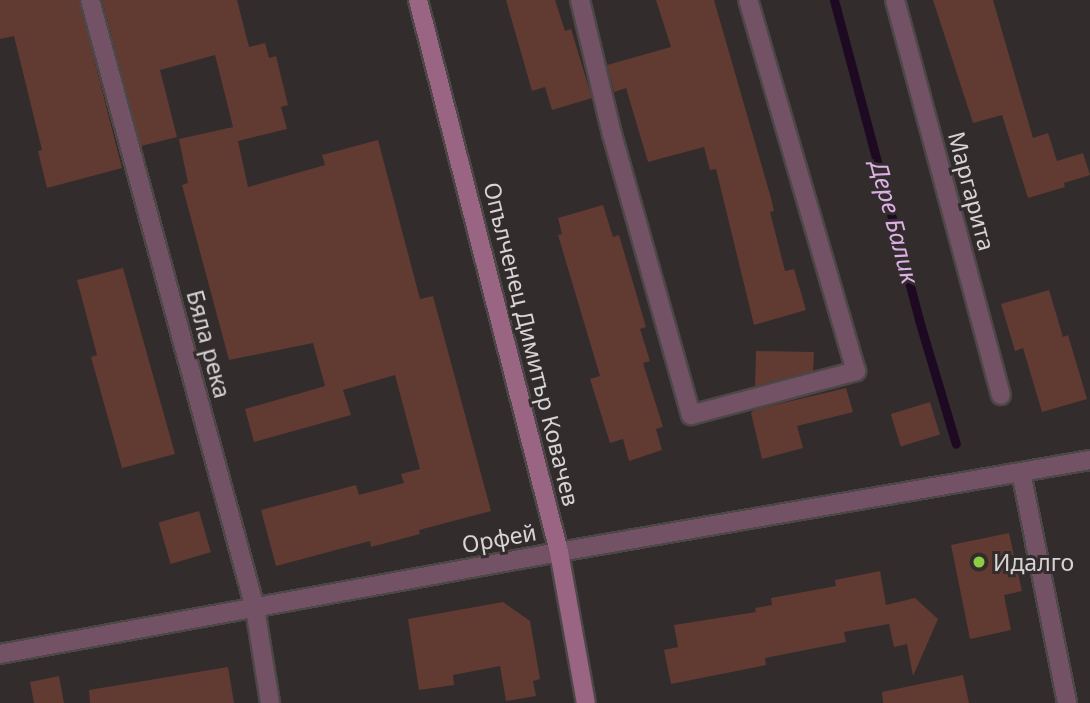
<!DOCTYPE html>
<meta charset="utf-8">
<style>
body{margin:0}
#map{position:relative;width:1090px;height:703px;overflow:hidden;background:#322c2d;font-family:"Noto Sans",sans-serif}
div>[style]{position:absolute}
.stream>*{height:9px;margin:-4.5px;padding:0 4.5px;transform-origin:4.5px;border-radius:4.5px;background:#1e0923}
.building>*{inset:0;background:#613a32;transform-origin:0 0}
.roads{filter:drop-shadow(2px 0 #4d4748) drop-shadow(-2px 0 #4d4748) drop-shadow(0 2px #4d4748) drop-shadow(0 -2px #4d4748)}
.street>*{height:18px;margin:-9px;padding:0 9px;transform-origin:9px;border-radius:9px;background:#745265}
.secondary>*{height:18px;margin:-9px;padding:0 9px;transform-origin:9px;border-radius:9px;background:#9a6583}
.dots>*{width:19px;height:19px;translate:-50% -50%;box-sizing:border-box;border:4px solid #322c2d;border-radius:50%}
span{translate:-50% -50%;white-space:nowrap;text-align:center;line-height:1.15;-webkit-text-stroke:6px #322c2d;paint-order:stroke}
.street-label{font-size:23px;color:#d8d4d5}
.poi-label{font-size:23px;color:#d8d4d5}
.left{translate:0 -50%;text-align:left}
.water-label{font-size:24px;color:#dcb0e5;font-style:italic}
</style>
<div id="map">
<div class="stream">
<i style="left:834px;top:0;width:331px;rotate:75.1deg"></i>
<i style="left:919px;top:320px;width:129px;rotate:73.4deg"></i>
</div>
<div class="building">
<i style="clip-path:polygon(0 0,79px 0,122px 168px,47px 188px,38px 151px,42px 150px,14px 36px,0 39px)"></i>
<i style="clip-path:polygon(102px 0,237px 0,249px 47px,265px 43px,269px 58px,276px 56px,288px 105px,281px 107px,287px 129px,238px 141px,248px 187px,325px 165px,322px 155px,378px 140px,420px 299px,433px 296px,491px 511px,419px 530px,420px 534px,371px 547px,370px 541px,276px 566px,261px 510px,356px 485px,359px 495px,404px 483px,401px 474px,420px 469px,395px 375px,343px 390px,351px 415px,254px 442px,245px 409px,325px 386px,313px 343px,229px 360px,182px 185px,188px 183px,179px 139px,233px 127px,215px 55px,160px 70px,177px 137px,141px 146px)"></i>
<i style="clip-path:polygon(506px 0,555px 0,565px 31px,571px 29px,592px 98px,552px 110px,545px 87px,532px 91px)"></i>
<i style="clip-path:polygon(656px 0,714px 0,771px 198px,774px 211px,770px 212px,785px 271px,794px 269px,806px 310px,754px 325px,716px 169px,710px 170px,704px 147px,648px 162px,626px 88px,614px 92px,607px 65px,671px 47px)"></i>
<i style="clip-path:polygon(933px 0,993px 0,1033px 138px,1048px 133px,1057px 161px,1083px 153px,1090px 175px,1064px 183px,1065px 187px,1028px 198px,1002px 115px,973px 123px)"></i>
<i style="clip-path:polygon(603px 205px,613px 237px,619px 235px,646px 327px,640px 329px,650px 361px,643px 363px,663px 427px,656px 429px,662px 450px,629px 461px,623px 439px,610px 443px,590px 379px,600px 376px,558px 235px,562px 234px,558px 218px)"></i>
<i style="clip-path:polygon(123px 268px,175px 454px,122px 468px,91px 357px,97px 355px,77px 280px)"></i>
<i style="clip-path:polygon(1049px 290px,1063px 337px,1068px 335px,1087px 399px,1042px 412px,1023px 348px,1015px 351px,1001px 304px)"></i>
<i style="clip-path:polygon(756px 351px,814px 352px,813px 371px,755px 386px)"></i>
<i style="clip-path:polygon(846px 388px,853px 412px,797px 426px,803px 448px,762px 459px,751px 413px,754px 410px)"></i>
<i style="left:930px;top:402px;width:34px;height:41px;rotate:73deg"></i>
<i style="left:199px;top:511px;width:43px;height:42px;rotate:74deg"></i>
<i style="clip-path:polygon(1009px 533px,1022px 591px,1004px 595px,1011px 630px,970px 639px,951px 545px)"></i>
<i style="clip-path:polygon(880px 571px,886px 605px,915px 598px,938px 619px,913px 676px,907px 644px,894px 647px,889px 624px,844px 632px,846px 642px,765px 658px,766px 665px,671px 684px,664px 650px,678px 647px,674px 625px,756px 612px,755px 608px,772px 605px,771px 598px,836px 586px,835px 580px)"></i>
<i style="clip-path:polygon(503px 602px,530px 621px,540px 679px,533px 681px,536px 696px,506px 701px,500px 666px,453px 675px,454px 685px,419px 690px,408px 619px)"></i>
<i style="clip-path:polygon(228px 667px,234px 703px,90px 703px,89px 690px)"></i>
<i style="clip-path:polygon(963px 675px,969px 703px,883px 703px,882px 692px)"></i>
<i style="clip-path:polygon(59px 676px,64px 703px,34px 703px,30px 682px)"></i>
</div>
<div class="roads">
<div class="street">
<i style="left:90px;top:0;width:630px;rotate:74.82deg"></i>
<i style="left:255px;top:608px;width:96px;rotate:81deg"></i>
<i style="left:580px;top:0;width:138px;rotate:76.6deg"></i>
<i style="left:612px;top:134px;width:292px;rotate:74.3deg"></i>
<i style="left:691px;top:415px;width:171px;rotate:-14.9deg"></i>
<i style="left:856px;top:371px;width:386px;rotate:-106.2deg"></i>
<i style="left:895px;top:0;width:409px;rotate:75deg"></i>
<i style="left:1021px;top:472px;width:236px;rotate:78.7deg"></i>
<i style="left:0;top:654px;width:568px;rotate:-10.34deg"></i>
<i style="left:559px;top:552px;width:539px;rotate:-9.83deg"></i>
</div>
<div class="secondary">
<i style="left:418px;top:0;width:570px;rotate:75.67deg"></i>
<i style="left:559px;top:552px;width:153px;rotate:79.9deg"></i>
</div>
</div>
<div class="dots">
<i style="left:979px;top:562px;background:#8ecd42"></i>
</div>
<div class="street-label">
<span style="left:972px;top:191px;rotate:75deg">Маргарита</span>
<span style="left:209px;top:344px;rotate:75deg">Бяла река</span>
<span style="left:532px;top:344px;rotate:76deg">Опълченец Димитър Ковачев</span>
<span style="left:499px;top:538px;rotate:-10deg">Орфей</span>
</div>
<div class="poi-label">
<span class="left" style="left:993px;top:562px">Идалго</span>
</div>
<div class="water-label">
<span style="left:895px;top:222px;rotate:75deg">Дере Балик</span>
</div>
</div>
